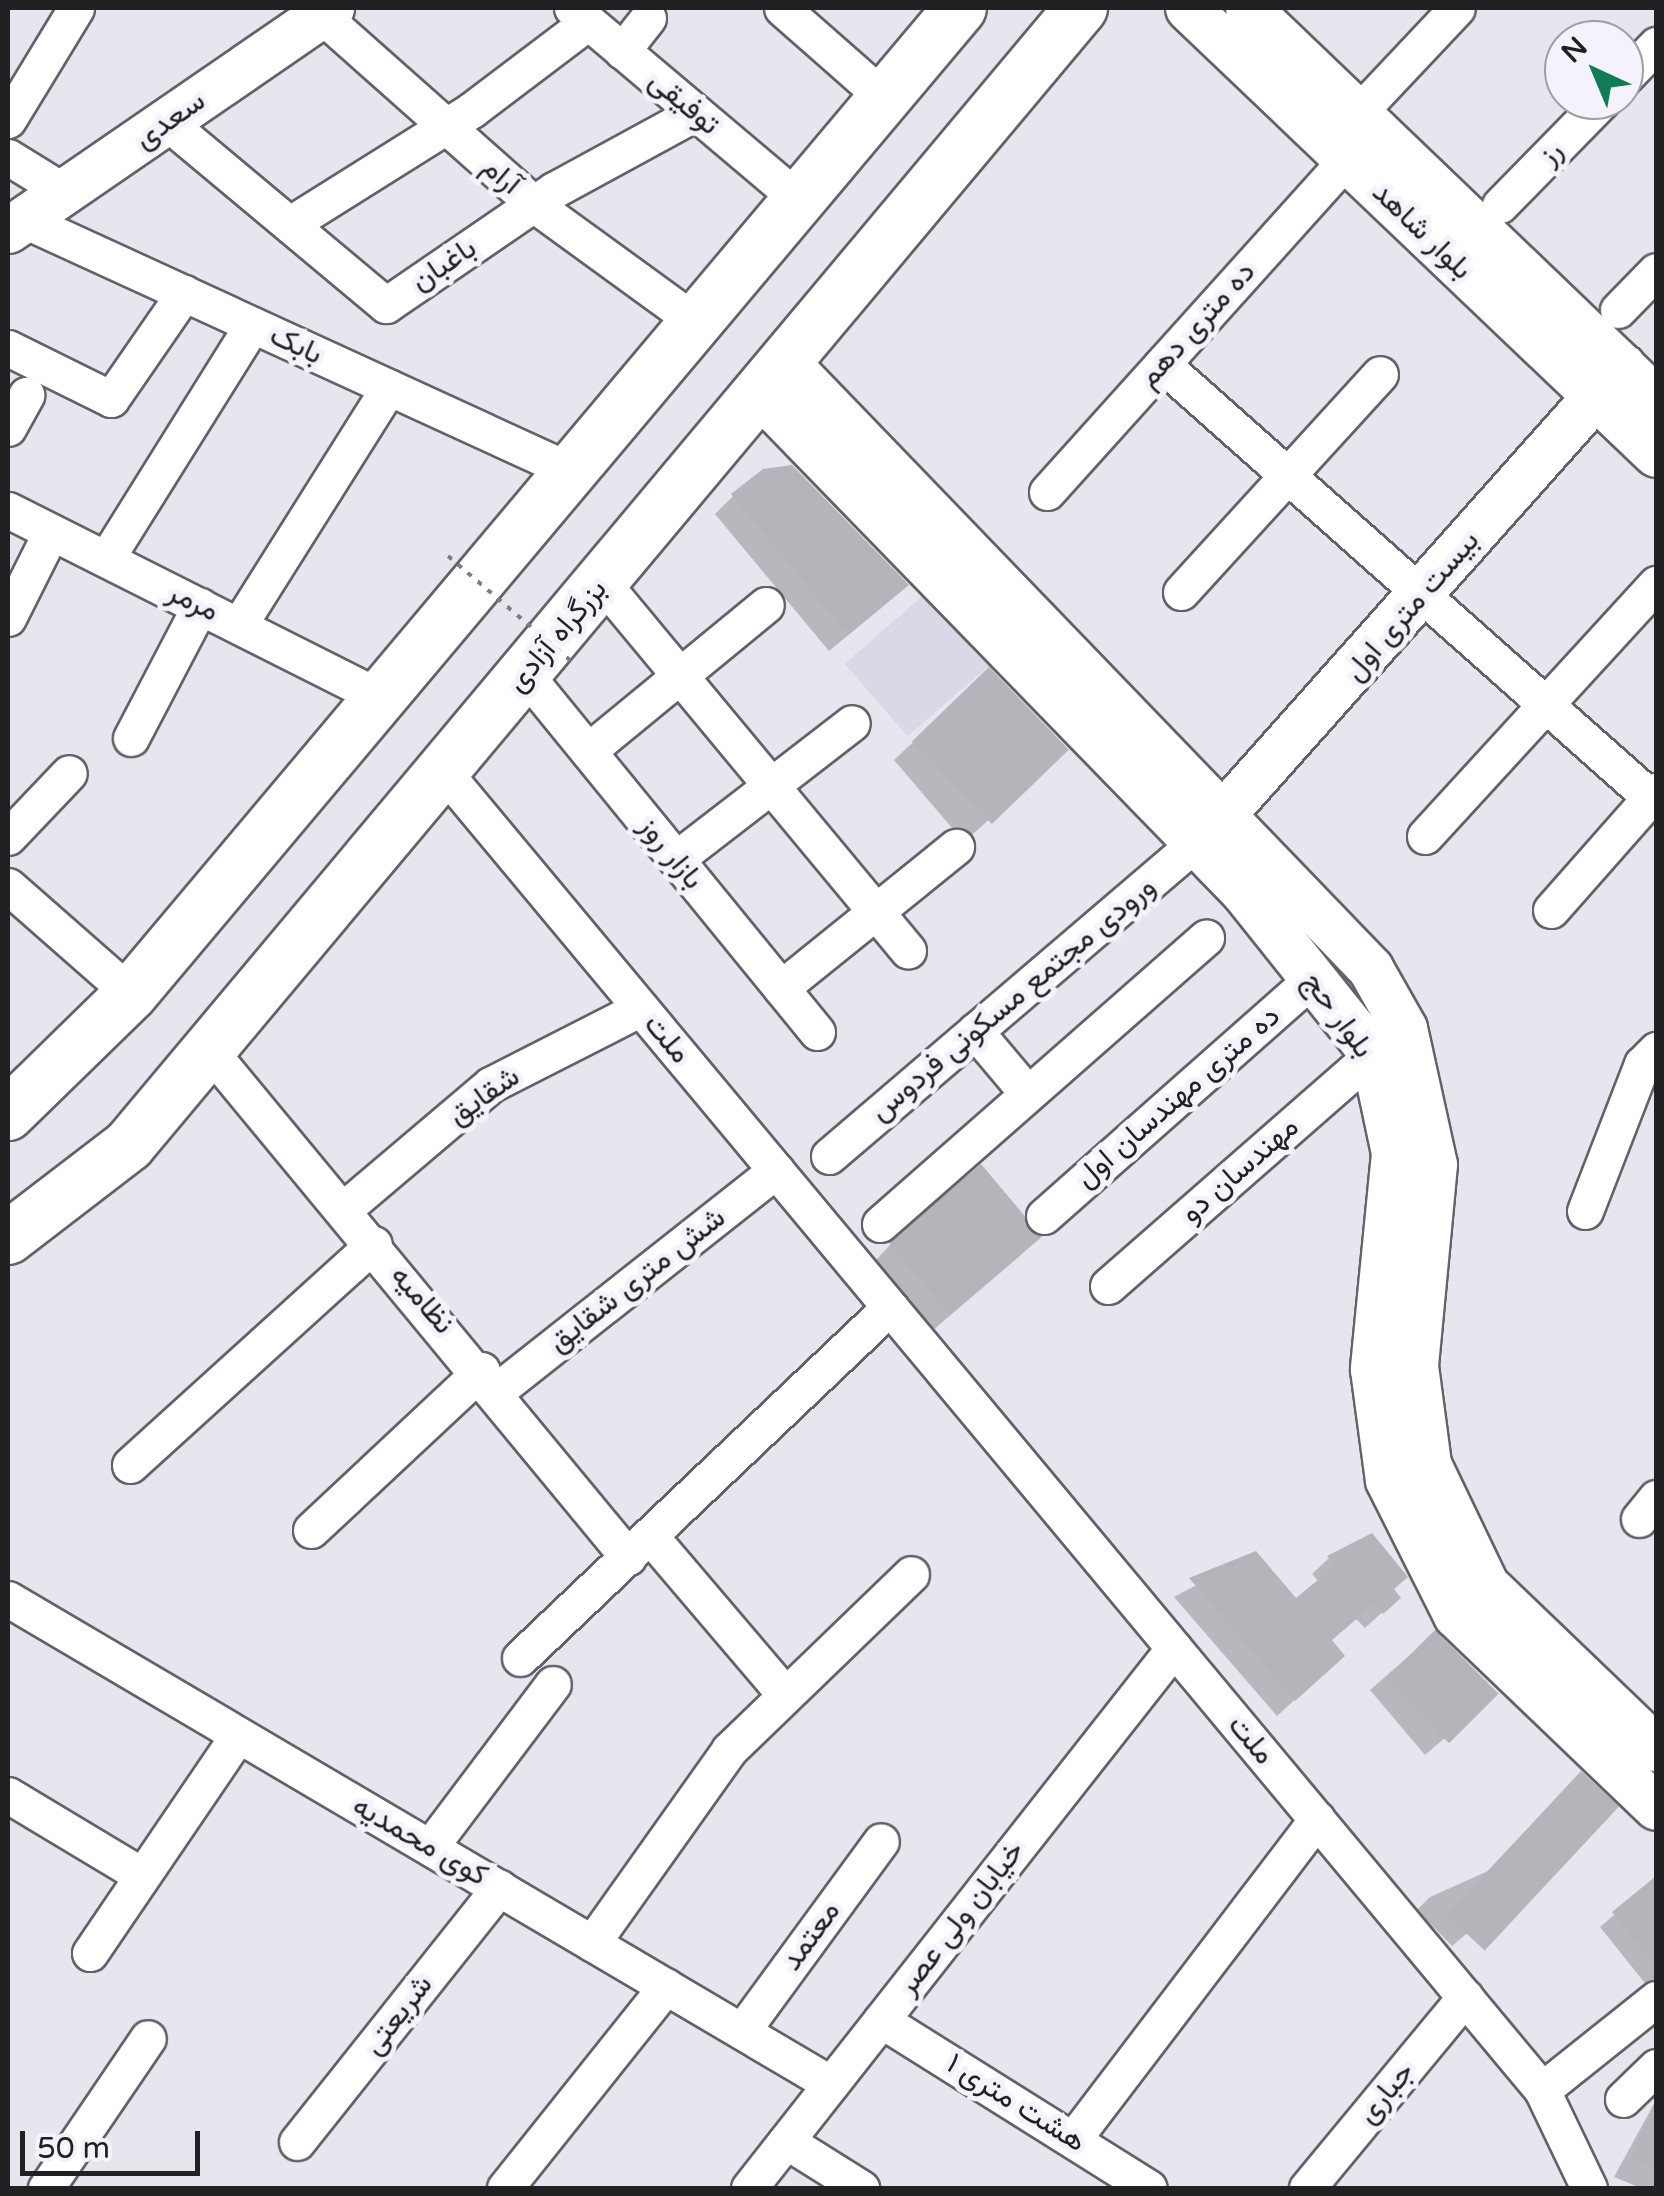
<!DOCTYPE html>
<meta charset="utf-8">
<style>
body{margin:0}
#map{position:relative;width:1664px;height:2196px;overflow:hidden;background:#e8e5ee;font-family:"Varela Round",Vazirmatn,sans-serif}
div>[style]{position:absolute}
.built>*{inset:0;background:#dbd7e6;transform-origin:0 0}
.shadow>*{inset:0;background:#0003}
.building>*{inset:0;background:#b6b3bb;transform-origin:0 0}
.roads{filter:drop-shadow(2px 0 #636169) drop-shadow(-2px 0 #636169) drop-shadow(0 2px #636169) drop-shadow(0 -2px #636169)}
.minor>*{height:35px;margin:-17.5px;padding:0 17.5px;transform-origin:17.5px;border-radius:17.5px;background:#fff}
.major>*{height:45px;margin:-22.5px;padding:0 22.5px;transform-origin:22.5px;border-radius:22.5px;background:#fff}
.highway>*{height:52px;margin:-26px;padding:0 26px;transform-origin:26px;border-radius:26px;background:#fff}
.path-bridge>*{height:4px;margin-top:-2px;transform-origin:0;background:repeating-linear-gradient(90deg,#7f7d83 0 5px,transparent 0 13px)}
span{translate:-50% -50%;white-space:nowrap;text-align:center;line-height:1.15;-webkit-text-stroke:10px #f5f2fb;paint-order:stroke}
.street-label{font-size:30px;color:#212023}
.frame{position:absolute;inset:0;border:10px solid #212023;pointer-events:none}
.north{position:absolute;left:1544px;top:20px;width:100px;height:100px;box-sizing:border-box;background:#f5f2fb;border:2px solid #a09ea5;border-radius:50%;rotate:316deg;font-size:28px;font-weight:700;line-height:40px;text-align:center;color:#212023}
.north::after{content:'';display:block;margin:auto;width:35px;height:45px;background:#107c56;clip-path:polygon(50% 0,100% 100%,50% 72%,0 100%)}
.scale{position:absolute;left:20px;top:2131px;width:180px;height:45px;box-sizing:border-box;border:5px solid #212023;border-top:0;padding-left:12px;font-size:30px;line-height:35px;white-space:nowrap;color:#212023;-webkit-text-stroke:8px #f5f2fb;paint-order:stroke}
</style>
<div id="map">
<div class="built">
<i style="left:933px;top:587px;width:96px;height:117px;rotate:49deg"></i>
</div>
<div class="shadow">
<i style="clip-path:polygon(733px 496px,887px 603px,829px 651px,715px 514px)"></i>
<i style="clip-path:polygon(989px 671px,1047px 768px,964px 842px,894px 760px)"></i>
<i style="clip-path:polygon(891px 1244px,1021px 1255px,932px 1331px,873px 1263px)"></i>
<i style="clip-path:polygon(1371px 1536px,1398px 1598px,1365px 1628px,1356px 1619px,1329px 1641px,1325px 1672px,1277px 1716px,1174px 1597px,1255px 1554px,1296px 1602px,1319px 1582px,1312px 1574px,1329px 1558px)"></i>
<i style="clip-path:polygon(1435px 1633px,1482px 1706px,1425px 1755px,1370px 1690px)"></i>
<i style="clip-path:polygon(1602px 1820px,1452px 1946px,1417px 1910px,1430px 1897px)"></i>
<i style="clip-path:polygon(1656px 1879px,1656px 1988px,1652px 1992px,1600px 1927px)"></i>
<i style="clip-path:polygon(1656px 2100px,1656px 2188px,1641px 2188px,1614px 2177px)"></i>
</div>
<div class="building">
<i style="clip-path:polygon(792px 465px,909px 585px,848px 635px,731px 494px,763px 469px)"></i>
<i style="left:989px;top:667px;width:115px;height:107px;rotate:46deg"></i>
<i style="left:981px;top:1164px;width:95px;height:121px;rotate:50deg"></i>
<i style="clip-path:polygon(1372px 1533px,1408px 1577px,1394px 1589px,1401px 1598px,1383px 1614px,1374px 1604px,1332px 1640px,1345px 1656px,1295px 1701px,1189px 1578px,1256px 1551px,1296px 1598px,1336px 1565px,1327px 1556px)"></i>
<i style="left:1435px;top:1630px;width:90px;height:70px;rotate:45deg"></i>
<i style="left:1581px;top:1771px;width:52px;height:197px;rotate:43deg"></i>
<i style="clip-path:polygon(1656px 1876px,1656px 1967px,1612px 1912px)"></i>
<i style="clip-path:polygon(1656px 2099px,1656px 2170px,1631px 2159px)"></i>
</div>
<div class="roads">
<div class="minor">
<i style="left:572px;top:8px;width:296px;rotate:40.2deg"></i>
<i style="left:782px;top:8px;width:136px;rotate:41.4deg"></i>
<i style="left:321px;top:15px;width:288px;rotate:41.6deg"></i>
<i style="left:536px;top:206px;width:195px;rotate:36deg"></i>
<i style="left:622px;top:51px;width:42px;rotate:-51.8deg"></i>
<i style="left:1624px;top:78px;width:46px;rotate:-45.9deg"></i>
<i style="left:1358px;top:113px;width:144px;rotate:-46.7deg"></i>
<i style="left:8px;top:120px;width:131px;rotate:-58.7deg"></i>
<i style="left:168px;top:123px;width:284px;rotate:39.9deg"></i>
<i style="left:386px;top:305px;width:204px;rotate:-34.4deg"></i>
<i style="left:554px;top:190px;width:161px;rotate:-28.6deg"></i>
<i style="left:8px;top:157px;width:67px;rotate:31.6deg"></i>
<i style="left:1500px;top:205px;width:147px;rotate:-45.6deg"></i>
<i style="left:24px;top:220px;width:600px;rotate:24.64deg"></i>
<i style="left:290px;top:224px;width:216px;rotate:-32.1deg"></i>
<i style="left:473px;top:109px;width:144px;rotate:-37.1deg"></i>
<i style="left:1618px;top:310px;width:54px;rotate:-45.7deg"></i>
<i style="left:8px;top:348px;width:115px;rotate:26.3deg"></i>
<i style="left:111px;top:399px;width:129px;rotate:-55.4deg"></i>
<i style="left:1162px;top:364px;width:654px;rotate:41.59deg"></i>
<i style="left:8px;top:428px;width:38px;rotate:-61deg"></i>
<i style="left:1047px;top:492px;width:448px;rotate:-48deg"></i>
<i style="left:8px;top:510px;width:414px;rotate:26.7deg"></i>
<i style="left:106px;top:559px;width:276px;rotate:-58deg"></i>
<i style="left:602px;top:582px;width:479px;rotate:50.3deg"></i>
<i style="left:1181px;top:592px;width:295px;rotate:-47.6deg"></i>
<i style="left:8px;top:618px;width:96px;rotate:-63.4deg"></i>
<i style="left:239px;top:625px;width:281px;rotate:-57.8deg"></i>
<i style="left:525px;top:674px;width:462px;rotate:50.8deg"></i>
<i style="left:131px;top:738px;width:149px;rotate:-62.4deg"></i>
<i style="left:588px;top:751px;width:230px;rotate:-39.4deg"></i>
<i style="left:444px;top:772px;width:1715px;rotate:50.2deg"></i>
<i style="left:1542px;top:2090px;width:109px;rotate:64.4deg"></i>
<i style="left:1425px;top:836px;width:342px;rotate:-47.5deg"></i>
<i style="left:8px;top:837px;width:88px;rotate:-46.4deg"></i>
<i style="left:676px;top:859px;width:222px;rotate:-37.7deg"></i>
<i style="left:8px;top:886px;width:164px;rotate:41.3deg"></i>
<i style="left:1551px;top:910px;width:159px;rotate:-48.6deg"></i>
<i style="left:781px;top:988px;width:225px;rotate:-38.9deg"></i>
<i style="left:975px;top:1031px;width:82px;rotate:49.9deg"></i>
<i style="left:209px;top:1050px;width:658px;rotate:50.43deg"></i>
<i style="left:829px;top:1156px;width:483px;rotate:-40.5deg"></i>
<i style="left:344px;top:1209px;width:192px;rotate:-40.3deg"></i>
<i style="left:490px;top:1085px;width:169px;rotate:-27deg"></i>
<i style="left:1585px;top:1211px;width:158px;rotate:-68.8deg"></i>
<i style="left:1642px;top:1064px;width:20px;rotate:-45deg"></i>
<i style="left:1044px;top:1216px;width:359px;rotate:-41.5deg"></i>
<i style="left:880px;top:1224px;width:434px;rotate:-41.3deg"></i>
<i style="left:1108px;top:1286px;width:352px;rotate:-41.2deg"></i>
<i style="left:499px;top:1389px;width:353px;rotate:-38.3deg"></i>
<i style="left:130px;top:1465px;width:329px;rotate:-42.2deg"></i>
<i style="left:1639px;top:1519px;width:27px;rotate:-51deg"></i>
<i style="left:311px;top:1530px;width:234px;rotate:-43.1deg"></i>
<i style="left:650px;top:1536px;width:205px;rotate:49.6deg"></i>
<i style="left:8px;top:1599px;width:955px;rotate:30.51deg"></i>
<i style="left:520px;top:1658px;width:510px;rotate:-43.49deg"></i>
<i style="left:8px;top:1795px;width:152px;rotate:31deg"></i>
<i style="left:430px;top:1847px;width:204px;rotate:-53deg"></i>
<i style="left:592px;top:1943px;width:237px;rotate:-54.6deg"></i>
<i style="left:729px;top:1750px;width:253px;rotate:-44deg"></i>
<i style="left:90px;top:1953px;width:263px;rotate:-55.8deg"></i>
<i style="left:881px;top:2020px;width:316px;rotate:32.1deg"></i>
<i style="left:742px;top:2031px;width:235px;rotate:-53.8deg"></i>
<i style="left:1542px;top:2090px;width:146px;rotate:-38.6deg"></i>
<i style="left:1623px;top:2099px;width:46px;rotate:-44.1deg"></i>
<i style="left:1074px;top:2138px;width:401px;rotate:-52.7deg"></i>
<i style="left:786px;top:2141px;width:89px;rotate:32.1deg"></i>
<i style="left:297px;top:2142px;width:325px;rotate:-51.5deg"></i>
<i style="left:46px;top:2188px;width:181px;rotate:-55.8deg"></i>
<i style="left:505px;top:2188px;width:258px;rotate:-51.4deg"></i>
<i style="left:749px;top:2188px;width:687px;rotate:-51.8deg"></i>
<i style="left:1307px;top:2188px;width:248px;rotate:-50.4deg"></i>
</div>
<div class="major">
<i style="left:1188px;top:8px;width:646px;rotate:43.62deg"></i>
<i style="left:1248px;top:8px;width:565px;rotate:43.78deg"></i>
<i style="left:8px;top:230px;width:392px;rotate:-34.5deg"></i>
<i style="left:786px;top:362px;width:842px;rotate:46.06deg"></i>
<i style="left:1370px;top:968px;width:69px;rotate:60.5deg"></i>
<i style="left:1404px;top:1028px;width:139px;rotate:77.6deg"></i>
<i style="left:1434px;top:1164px;width:203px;rotate:95.4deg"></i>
<i style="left:1415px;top:1366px;width:99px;rotate:82.4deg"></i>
<i style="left:1428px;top:1464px;width:134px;rotate:64.4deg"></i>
<i style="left:1486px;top:1585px;width:236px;rotate:43.8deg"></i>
<i style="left:760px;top:394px;width:693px;rotate:45.82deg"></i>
<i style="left:1243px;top:891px;width:208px;rotate:51.4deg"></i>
<i style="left:1373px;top:1054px;width:101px;rotate:78deg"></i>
<i style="left:1394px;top:1153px;width:217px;rotate:95.6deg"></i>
<i style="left:1373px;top:1369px;width:112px;rotate:82.3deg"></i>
<i style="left:1388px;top:1480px;width:151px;rotate:63.3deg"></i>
<i style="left:1456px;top:1615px;width:277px;rotate:43.8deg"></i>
<i style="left:1205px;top:834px;width:627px;rotate:-48.3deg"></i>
</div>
<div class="highway">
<i style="left:8px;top:1114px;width:172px;rotate:-44.3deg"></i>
<i style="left:131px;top:994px;width:1288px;rotate:-49.94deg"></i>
<i style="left:8px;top:1238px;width:153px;rotate:-37.5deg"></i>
<i style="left:129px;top:1145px;width:1483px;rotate:-50.06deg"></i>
</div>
</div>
<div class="path-bridge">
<i style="left:448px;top:556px;width:163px;rotate:40.5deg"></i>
</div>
<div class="street-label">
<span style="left:684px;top:103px;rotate:40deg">توفیقی</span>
<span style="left:170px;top:120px;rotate:-35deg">سعدی</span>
<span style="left:1551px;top:153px;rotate:-46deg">رز</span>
<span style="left:501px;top:176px;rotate:40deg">آرام</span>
<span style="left:1422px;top:231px;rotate:44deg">بلوار شاهد</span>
<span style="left:444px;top:265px;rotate:-34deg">باغبان</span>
<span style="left:1197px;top:325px;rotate:-48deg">ده متری دهم</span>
<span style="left:296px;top:345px;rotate:25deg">بابک</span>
<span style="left:193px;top:602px;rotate:26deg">مرمر</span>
<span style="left:1412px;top:606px;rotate:-49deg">بیست متری اول</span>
<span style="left:557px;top:636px;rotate:-50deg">بزرگراه آزادی</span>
<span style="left:671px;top:853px;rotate:51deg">بازار روز</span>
<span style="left:1013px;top:999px;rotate:-40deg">ورودی مجتمع مسکونی فردوس</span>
<span style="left:1338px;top:1015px;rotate:54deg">بلوار حج</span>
<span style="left:667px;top:1039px;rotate:50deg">ملت</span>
<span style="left:484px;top:1096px;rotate:-35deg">شقایق</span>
<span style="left:1178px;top:1097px;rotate:-41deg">ده متری مهندسان اول</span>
<span style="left:1240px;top:1170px;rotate:-41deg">مهندسان دو</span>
<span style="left:637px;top:1280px;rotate:-38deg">شش متری شقایق</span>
<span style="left:422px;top:1300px;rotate:49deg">نظامیه</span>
<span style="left:1251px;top:1740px;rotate:50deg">ملت</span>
<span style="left:420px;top:1841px;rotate:30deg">کوی محمدیه</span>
<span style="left:961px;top:1918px;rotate:-52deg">خیابان ولی عصر</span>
<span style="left:811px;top:1936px;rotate:-54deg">معتمد</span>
<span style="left:398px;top:2015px;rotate:-52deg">شریعتی</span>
<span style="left:1386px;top:2093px;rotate:-50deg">جباری</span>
<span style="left:1016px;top:2103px;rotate:32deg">هشت متری ۱</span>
</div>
<div class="frame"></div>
<div class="north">N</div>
<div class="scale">50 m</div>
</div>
